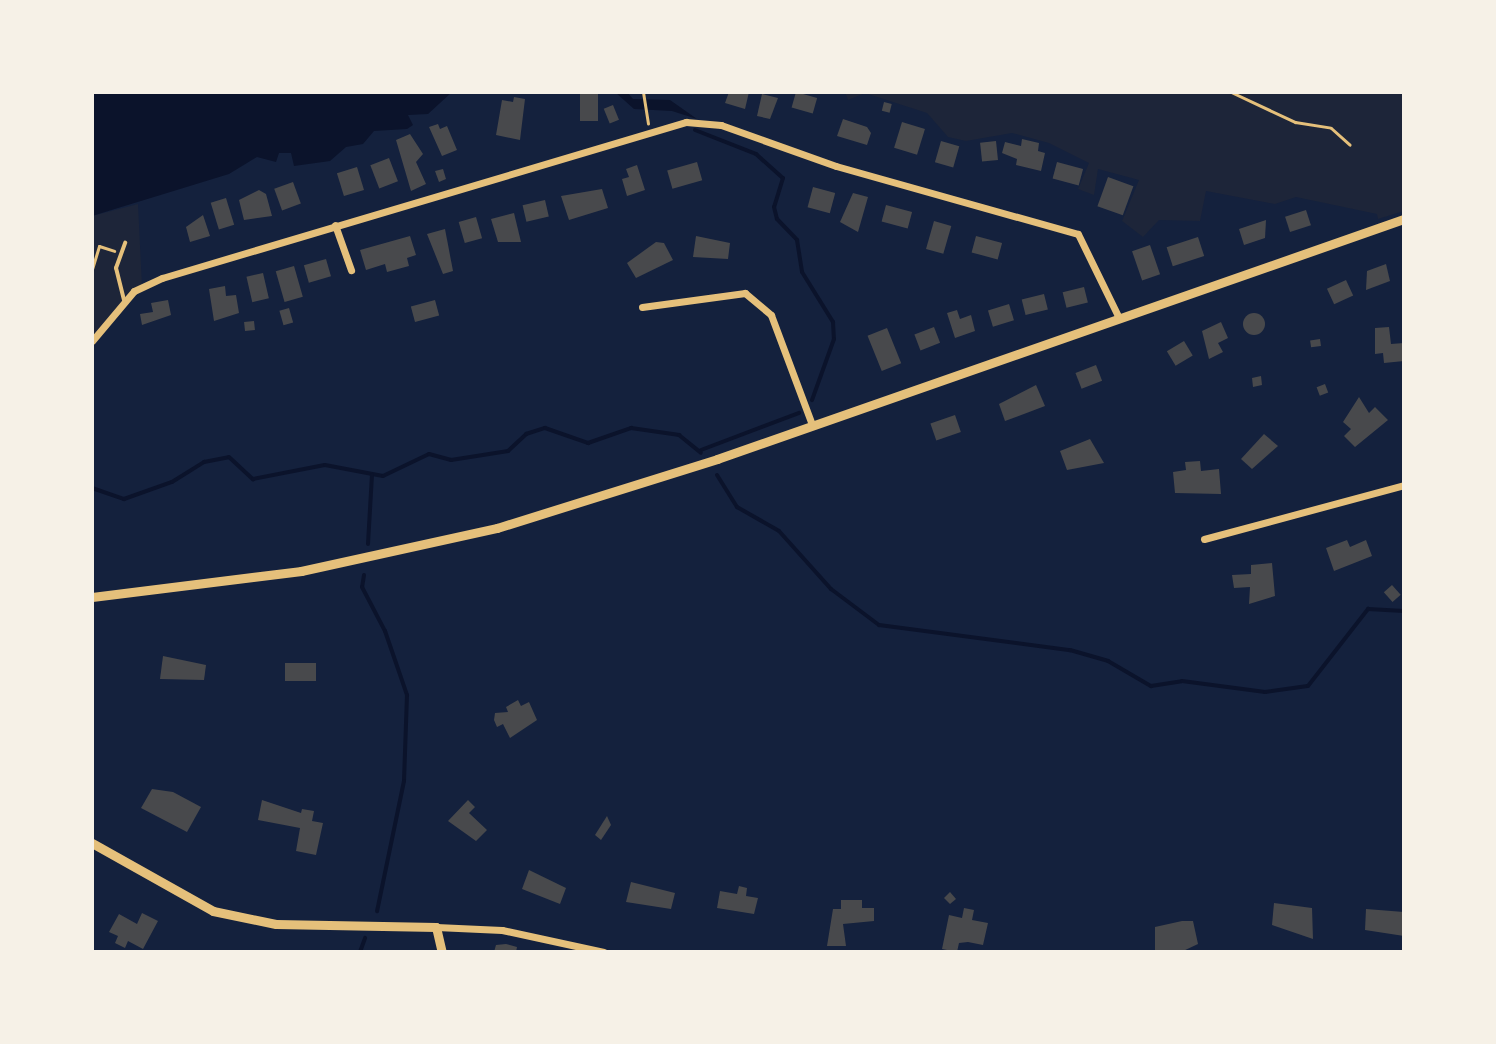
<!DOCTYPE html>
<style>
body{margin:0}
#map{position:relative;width:1496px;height:1044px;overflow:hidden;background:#14213d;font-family:Cabin,sans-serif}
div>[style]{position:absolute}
.green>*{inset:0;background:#1d2539}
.water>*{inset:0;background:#0b132b}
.stream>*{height:4px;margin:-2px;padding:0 2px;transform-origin:2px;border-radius:2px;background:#0b132b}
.building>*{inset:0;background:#48494c;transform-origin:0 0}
.round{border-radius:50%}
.path>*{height:3px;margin:-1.5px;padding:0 1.5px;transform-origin:1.5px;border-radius:1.5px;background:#e5c07b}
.service>*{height:4px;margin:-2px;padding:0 2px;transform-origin:2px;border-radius:2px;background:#e5c07b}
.minor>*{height:7px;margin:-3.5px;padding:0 3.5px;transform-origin:3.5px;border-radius:3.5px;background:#e5c07b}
.tertiary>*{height:9px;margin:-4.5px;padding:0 4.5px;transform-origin:4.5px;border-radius:4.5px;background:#e5c07b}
span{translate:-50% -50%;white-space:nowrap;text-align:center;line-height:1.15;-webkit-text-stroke:8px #f6f1e7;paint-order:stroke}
.frame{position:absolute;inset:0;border:94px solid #f6f1e7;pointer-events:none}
</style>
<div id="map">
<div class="green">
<i style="clip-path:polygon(845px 92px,1404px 92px,1404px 211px,1378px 219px,1377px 214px,1296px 197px,1275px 204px,1206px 191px,1200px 221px,1159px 220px,1143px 237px,1122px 221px,1139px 180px,1098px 169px,1094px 195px,1078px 189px,1089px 163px,1049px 143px,1012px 133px,966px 141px,948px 137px,927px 113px,865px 93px,848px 100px)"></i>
<i style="clip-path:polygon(138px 204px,142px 286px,92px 341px,92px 216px)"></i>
</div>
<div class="water">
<i style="clip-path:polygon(92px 92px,452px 92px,428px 114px,408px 115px,413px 125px,407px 129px,374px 131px,363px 144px,346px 147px,330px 161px,294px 166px,291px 153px,279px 153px,276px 162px,257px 157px,229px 174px,92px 216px)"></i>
<i style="clip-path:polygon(615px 92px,627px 92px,633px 99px,670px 100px,697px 119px,672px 111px,634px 109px)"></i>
</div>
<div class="stream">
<i style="left:695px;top:130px;width:66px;rotate:21.5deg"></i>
<i style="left:756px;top:154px;width:36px;rotate:42deg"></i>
<i style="left:783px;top:178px;width:30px;rotate:107deg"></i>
<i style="left:774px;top:207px;width:12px;rotate:76deg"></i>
<i style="left:777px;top:219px;width:29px;rotate:46deg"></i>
<i style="left:797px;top:240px;width:32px;rotate:81deg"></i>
<i style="left:802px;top:272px;width:59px;rotate:58.2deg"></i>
<i style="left:833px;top:322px;width:17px;rotate:87deg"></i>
<i style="left:834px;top:339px;width:65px;rotate:109.8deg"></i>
<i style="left:701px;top:450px;width:105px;rotate:-20.7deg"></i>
<i style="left:717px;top:475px;width:38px;rotate:58deg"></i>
<i style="left:737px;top:507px;width:48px;rotate:29.7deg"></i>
<i style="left:779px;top:531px;width:78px;rotate:48.1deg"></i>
<i style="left:831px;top:589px;width:60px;rotate:36.9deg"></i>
<i style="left:879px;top:625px;width:193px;rotate:7.5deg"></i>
<i style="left:1070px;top:650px;width:40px;rotate:16deg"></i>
<i style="left:1108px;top:661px;width:50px;rotate:30.2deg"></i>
<i style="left:1151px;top:686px;width:31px;rotate:-9deg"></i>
<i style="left:1182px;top:681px;width:84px;rotate:7.5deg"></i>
<i style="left:1265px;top:692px;width:43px;rotate:-7.9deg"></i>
<i style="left:1308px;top:686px;width:98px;rotate:-52.1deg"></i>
<i style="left:1368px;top:609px;width:36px;rotate:3deg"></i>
<i style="left:92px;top:488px;width:34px;rotate:19deg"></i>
<i style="left:124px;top:499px;width:51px;rotate:-19.5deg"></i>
<i style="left:172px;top:482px;width:38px;rotate:-32deg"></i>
<i style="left:204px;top:462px;width:25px;rotate:-11deg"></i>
<i style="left:229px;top:457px;width:33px;rotate:43deg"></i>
<i style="left:253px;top:479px;width:73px;rotate:-11deg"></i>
<i style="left:325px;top:465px;width:59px;rotate:10.7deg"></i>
<i style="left:383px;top:476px;width:51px;rotate:-25.6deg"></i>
<i style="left:429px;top:454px;width:23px;rotate:15deg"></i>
<i style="left:451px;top:460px;width:58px;rotate:-9deg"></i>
<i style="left:508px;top:451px;width:25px;rotate:-43deg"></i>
<i style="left:526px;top:434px;width:20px;rotate:-18deg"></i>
<i style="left:545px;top:428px;width:46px;rotate:19.2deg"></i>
<i style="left:588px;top:443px;width:46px;rotate:-19.2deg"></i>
<i style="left:631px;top:428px;width:49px;rotate:8.3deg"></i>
<i style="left:679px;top:435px;width:28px;rotate:39deg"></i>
<i style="left:368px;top:544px;width:69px;rotate:-86.7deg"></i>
<i style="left:364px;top:575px;width:12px;rotate:99deg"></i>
<i style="left:362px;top:587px;width:50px;rotate:62.4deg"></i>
<i style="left:385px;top:631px;width:68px;rotate:71deg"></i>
<i style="left:407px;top:695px;width:86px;rotate:92deg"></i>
<i style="left:404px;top:781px;width:133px;rotate:101.7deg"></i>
<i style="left:360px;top:952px;width:15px;rotate:-70deg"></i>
</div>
<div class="building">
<i style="left:580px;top:92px;width:18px;height:29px"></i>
<i style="clip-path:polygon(729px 92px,749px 92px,745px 109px,725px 103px)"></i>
<i style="left:796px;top:92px;width:22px;height:16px;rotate:16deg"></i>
<i style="clip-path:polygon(762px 94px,778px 98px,770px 119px,757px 116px)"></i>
<i style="clip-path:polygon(514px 97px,525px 99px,520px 140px,496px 135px,502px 100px,513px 102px)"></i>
<i style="left:884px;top:102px;width:8px;height:9px;rotate:14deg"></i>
<i style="left:613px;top:105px;width:16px;height:10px;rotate:68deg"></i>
<i style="clip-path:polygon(843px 119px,867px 127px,871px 133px,867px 145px,837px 136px)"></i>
<i style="left:902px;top:122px;width:24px;height:27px;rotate:17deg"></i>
<i style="clip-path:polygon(438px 124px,440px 129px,447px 126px,457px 150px,442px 156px,429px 127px)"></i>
<i style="clip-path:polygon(410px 134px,423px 154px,416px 162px,426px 184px,411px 191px,396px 140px)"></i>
<i style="clip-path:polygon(1022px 139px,1039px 143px,1038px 151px,1045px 153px,1041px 171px,1016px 165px,1017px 159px,1002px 153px,1005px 142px,1021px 146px)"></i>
<i style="left:941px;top:141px;width:19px;height:22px;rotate:16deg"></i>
<i style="left:996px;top:141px;width:19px;height:16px;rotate:84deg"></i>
<i style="left:389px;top:158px;width:25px;height:20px;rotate:69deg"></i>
<i style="left:697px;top:162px;width:19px;height:31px;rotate:74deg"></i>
<i style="left:1057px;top:162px;width:27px;height:17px;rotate:15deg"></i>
<i style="clip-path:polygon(637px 165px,645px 190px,627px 196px,622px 179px,629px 177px,626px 169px)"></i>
<i style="left:357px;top:167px;width:24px;height:21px;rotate:73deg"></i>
<i style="clip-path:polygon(443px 169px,446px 179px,439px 182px,435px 171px)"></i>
<i style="left:1108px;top:177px;width:27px;height:31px;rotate:20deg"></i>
<i style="left:293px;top:182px;width:23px;height:20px;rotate:70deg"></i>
<i style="left:813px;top:187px;width:23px;height:21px;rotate:15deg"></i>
<i style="clip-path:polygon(602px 189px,608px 208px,569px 220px,561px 196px)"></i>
<i style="clip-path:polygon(259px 190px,266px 194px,272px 216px,244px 220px,239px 200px)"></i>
<i style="clip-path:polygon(853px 193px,868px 197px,858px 232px,840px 222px)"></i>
<i style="left:226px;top:198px;width:28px;height:16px;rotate:73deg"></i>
<i style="left:545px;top:200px;width:17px;height:23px;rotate:77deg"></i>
<i style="left:886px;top:205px;width:27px;height:17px;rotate:15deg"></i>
<i style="left:1306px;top:210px;width:16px;height:22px;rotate:72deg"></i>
<i style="clip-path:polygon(514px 213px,521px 242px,498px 242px,491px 219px)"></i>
<i style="clip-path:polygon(203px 215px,210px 236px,190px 242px,186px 227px)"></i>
<i style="left:476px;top:217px;width:22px;height:18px;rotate:74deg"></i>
<i style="clip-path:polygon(1266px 220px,1265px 238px,1244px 245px,1239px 229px)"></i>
<i style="left:934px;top:221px;width:18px;height:29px;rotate:16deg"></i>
<i style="clip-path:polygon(445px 229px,453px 271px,443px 274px,427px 234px)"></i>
<i style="clip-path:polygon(410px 236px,416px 255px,407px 258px,409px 266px,387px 272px,385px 264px,366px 270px,360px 250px)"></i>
<i style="clip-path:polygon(696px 236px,730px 243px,728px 259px,693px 257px)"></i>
<i style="left:976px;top:236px;width:27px;height:17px;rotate:15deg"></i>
<i style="left:1198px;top:237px;width:20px;height:33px;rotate:72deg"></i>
<i style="clip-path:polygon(656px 242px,664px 243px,673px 260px,636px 278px,627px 263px)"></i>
<i style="left:1150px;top:245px;width:31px;height:19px;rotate:71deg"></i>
<i style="left:326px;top:259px;width:18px;height:23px;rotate:74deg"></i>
<i style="clip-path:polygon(1386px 264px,1390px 281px,1366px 290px,1367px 271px)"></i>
<i style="left:294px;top:266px;width:32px;height:19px;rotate:74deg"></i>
<i style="left:263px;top:273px;width:26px;height:17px;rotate:77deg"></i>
<i style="left:1346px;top:280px;width:17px;height:21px;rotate:65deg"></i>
<i style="clip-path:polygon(225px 286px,226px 296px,236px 295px,239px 313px,214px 321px,209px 289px)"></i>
<i style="left:1084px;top:287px;width:16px;height:22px;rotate:76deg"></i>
<i style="left:1044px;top:294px;width:16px;height:23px;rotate:76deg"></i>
<i style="clip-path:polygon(168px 300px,171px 315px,142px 325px,140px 314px,153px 312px,151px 303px)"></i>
<i style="left:435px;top:300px;width:16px;height:25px;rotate:75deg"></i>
<i style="left:1009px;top:304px;width:17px;height:22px;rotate:73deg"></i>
<i style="left:289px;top:308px;width:15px;height:10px;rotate:74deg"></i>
<i style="clip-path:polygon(957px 310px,960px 319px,971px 315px,975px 331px,955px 338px,947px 313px)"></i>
<i class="round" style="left:1243px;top:313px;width:22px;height:22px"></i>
<i style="left:254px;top:321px;width:9px;height:10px;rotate:84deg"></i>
<i style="clip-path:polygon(1221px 322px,1228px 338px,1218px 343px,1223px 352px,1209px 359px,1202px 331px)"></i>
<i style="left:934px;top:327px;width:17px;height:21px;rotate:69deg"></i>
<i style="clip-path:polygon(1389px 327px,1391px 344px,1404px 343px,1404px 361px,1384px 363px,1383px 353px,1375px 354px,1375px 328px)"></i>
<i style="left:887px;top:328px;width:38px;height:21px;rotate:68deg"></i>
<i style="left:1320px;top:339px;width:7px;height:10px;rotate:82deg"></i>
<i style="left:1184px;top:341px;width:17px;height:20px;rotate:59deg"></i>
<i style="left:1096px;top:365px;width:17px;height:22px;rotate:69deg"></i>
<i style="clip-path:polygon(1261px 376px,1262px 385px,1253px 387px,1252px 378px)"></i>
<i style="left:1325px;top:384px;width:9px;height:9px;rotate:69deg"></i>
<i style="clip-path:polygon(1036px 385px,1045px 406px,1005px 421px,999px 404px)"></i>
<i style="clip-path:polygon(1359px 397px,1369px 413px,1375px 407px,1388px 420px,1355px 447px,1344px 436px,1351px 429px,1343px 422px)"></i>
<i style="left:955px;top:415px;width:18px;height:26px;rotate:71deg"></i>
<i style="clip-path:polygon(1264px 434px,1278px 446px,1252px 469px,1241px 459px)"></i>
<i style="clip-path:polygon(1090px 439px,1104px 463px,1067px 470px,1060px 451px)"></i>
<i style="clip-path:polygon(1200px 461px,1201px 471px,1219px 469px,1221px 494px,1175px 493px,1173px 472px,1186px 470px,1185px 462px)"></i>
<i style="clip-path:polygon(1347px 540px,1350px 547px,1366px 540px,1372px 556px,1334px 571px,1326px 548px)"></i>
<i style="clip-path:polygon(1272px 563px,1275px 596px,1249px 604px,1250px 587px,1234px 588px,1232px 575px,1251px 574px,1251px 565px)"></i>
<i style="left:1392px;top:585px;width:13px;height:11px;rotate:48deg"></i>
<i style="clip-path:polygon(163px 656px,206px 665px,204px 680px,160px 679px)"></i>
<i style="left:285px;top:663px;width:31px;height:18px"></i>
<i style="clip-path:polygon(518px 700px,521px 706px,529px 702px,537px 720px,510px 738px,503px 724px,497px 727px,494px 720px,495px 713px,508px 712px,506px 707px)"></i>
<i style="clip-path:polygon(152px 789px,173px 792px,201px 807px,187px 832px,141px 808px)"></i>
<i style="clip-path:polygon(262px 800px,301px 813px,302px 809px,314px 811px,312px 821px,323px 823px,316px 855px,296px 851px,300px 828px,258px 820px)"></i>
<i style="clip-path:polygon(468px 800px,475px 807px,469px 813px,487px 830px,476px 841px,448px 821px)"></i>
<i style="clip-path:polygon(607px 816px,611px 825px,601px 840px,595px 835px)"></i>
<i style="clip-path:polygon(529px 870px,566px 888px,560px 904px,522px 889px)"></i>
<i style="clip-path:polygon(631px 882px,675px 893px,671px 909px,626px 902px)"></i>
<i style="clip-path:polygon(739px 886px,747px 888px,746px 896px,758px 898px,754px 914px,717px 908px,720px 891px,737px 894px)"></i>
<i style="clip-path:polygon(950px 892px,956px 899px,950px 904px,944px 898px)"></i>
<i style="clip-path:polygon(841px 900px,862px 900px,862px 908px,874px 908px,874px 921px,843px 924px,846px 946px,827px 946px,833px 909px,841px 909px)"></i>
<i style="clip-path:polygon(1274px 903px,1312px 908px,1313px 939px,1272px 925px)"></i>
<i style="clip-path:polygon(964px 908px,974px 910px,972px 920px,988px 923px,983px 945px,968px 942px,959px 943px,957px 952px,942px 949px,949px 915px,962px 918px)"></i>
<i style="clip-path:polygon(1366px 909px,1404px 912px,1404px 936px,1365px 930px)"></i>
<i style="clip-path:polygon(142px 913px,158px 921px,143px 949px,128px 941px,125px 948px,115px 943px,118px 936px,109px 932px,119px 914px,137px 924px)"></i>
<i style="clip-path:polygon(1182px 921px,1193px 921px,1198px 944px,1181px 952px,1155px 952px,1155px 927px)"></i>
<i style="clip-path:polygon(506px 944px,517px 947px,516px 952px,494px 952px,496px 945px)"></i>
</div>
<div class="path">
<i style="left:643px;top:92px;width:32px;rotate:81deg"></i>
<i style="left:1231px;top:92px;width:71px;rotate:25.1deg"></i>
<i style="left:1295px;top:122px;width:36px;rotate:9deg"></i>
<i style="left:1331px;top:128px;width:25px;rotate:42deg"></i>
<i style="left:92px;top:269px;width:24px;rotate:-73deg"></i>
<i style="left:99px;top:246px;width:16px;rotate:18deg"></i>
</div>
<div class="service">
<i style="left:124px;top:300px;width:33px;rotate:-104deg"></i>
<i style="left:116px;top:268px;width:27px;rotate:-70deg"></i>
</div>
<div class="minor">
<i style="left:335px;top:225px;width:48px;rotate:70.4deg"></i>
<i style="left:642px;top:307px;width:104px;rotate:-7.7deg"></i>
<i style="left:745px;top:293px;width:34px;rotate:40deg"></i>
<i style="left:771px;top:315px;width:114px;rotate:69.5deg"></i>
<i style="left:92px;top:341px;width:65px;rotate:-50deg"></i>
<i style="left:134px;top:291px;width:31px;rotate:-25deg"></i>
<i style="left:162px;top:278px;width:547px;rotate:-16.58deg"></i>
<i style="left:686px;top:122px;width:35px;rotate:5deg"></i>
<i style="left:721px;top:125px;width:122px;rotate:19.6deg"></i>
<i style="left:836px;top:166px;width:251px;rotate:15.7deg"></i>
<i style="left:1078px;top:234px;width:93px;rotate:64deg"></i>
<i style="left:1204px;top:539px;width:207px;rotate:-15.1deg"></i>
<i style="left:436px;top:927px;width:66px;rotate:2.6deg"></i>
<i style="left:502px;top:930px;width:104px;rotate:12.2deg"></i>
</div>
<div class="tertiary">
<i style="left:92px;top:597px;width:211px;rotate:-7.1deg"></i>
<i style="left:301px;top:571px;width:201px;rotate:-12.4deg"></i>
<i style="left:497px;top:528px;width:231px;rotate:-17.4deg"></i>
<i style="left:717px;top:459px;width:728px;rotate:-19.26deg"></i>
<i style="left:92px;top:843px;width:139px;rotate:29.3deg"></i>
<i style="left:213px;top:911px;width:64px;rotate:11.7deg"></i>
<i style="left:276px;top:924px;width:160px;rotate:1.1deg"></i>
<i style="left:436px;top:927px;width:26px;rotate:77deg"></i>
</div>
<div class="frame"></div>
</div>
